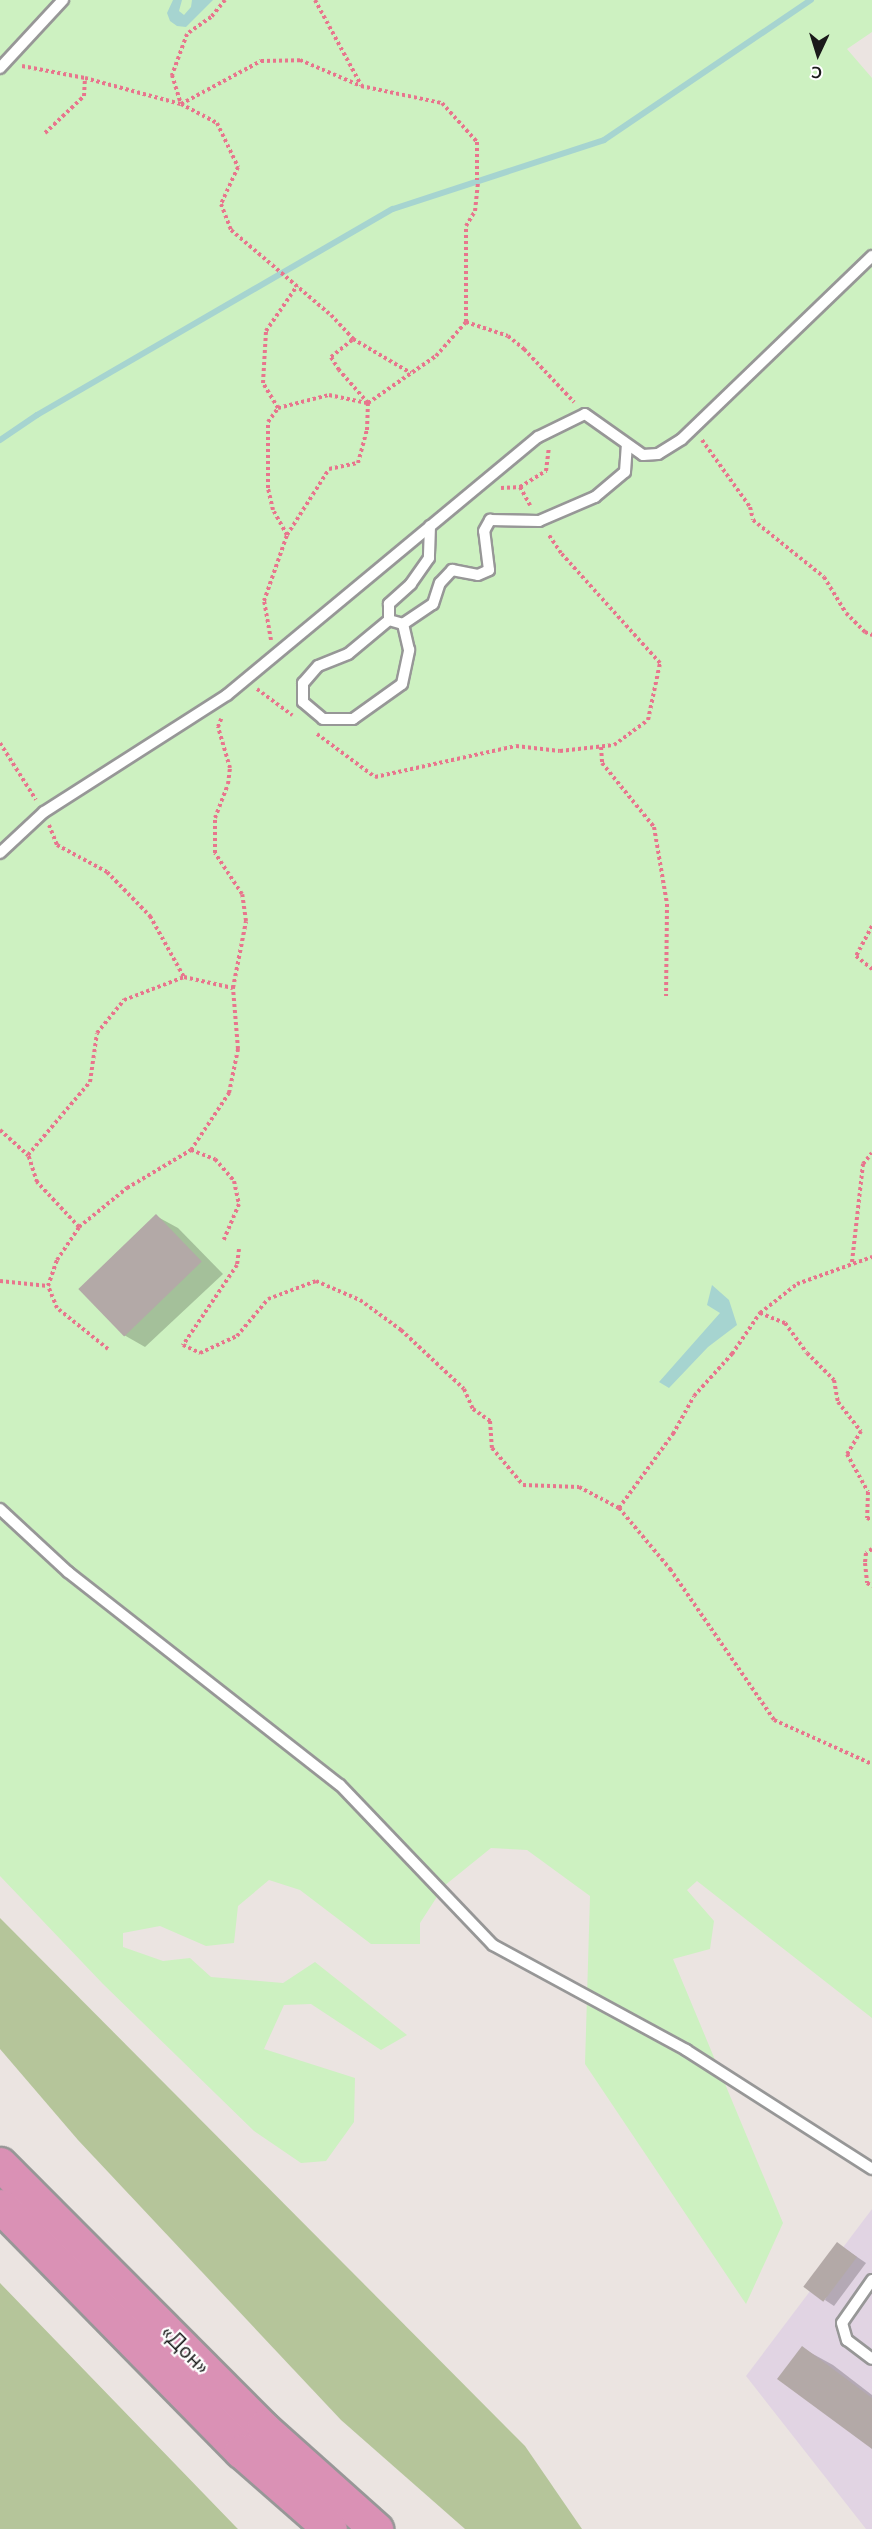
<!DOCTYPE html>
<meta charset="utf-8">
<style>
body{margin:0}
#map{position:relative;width:872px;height:2529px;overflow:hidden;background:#ebe4e1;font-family:"Nunito Sans",sans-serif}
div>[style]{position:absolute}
.industrial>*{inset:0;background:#e1d4e3}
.forest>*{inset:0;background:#b5c59a}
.park>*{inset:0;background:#cdf1c1}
.water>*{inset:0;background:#a6d4d0}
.shadow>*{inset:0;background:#0003}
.stream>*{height:6px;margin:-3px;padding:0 3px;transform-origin:3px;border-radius:3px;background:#a6d4d0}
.building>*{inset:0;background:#b3a9a7;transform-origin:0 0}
.path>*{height:4px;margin-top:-2px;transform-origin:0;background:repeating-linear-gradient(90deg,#e8758d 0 3px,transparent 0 6px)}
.roads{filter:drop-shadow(2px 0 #979797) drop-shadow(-2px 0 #979797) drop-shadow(0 2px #979797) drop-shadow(0 -2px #979797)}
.lane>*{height:10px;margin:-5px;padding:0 5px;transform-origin:5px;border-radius:5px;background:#fff}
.highway>*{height:33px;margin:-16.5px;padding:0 16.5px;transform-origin:16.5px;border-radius:16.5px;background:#da91b5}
span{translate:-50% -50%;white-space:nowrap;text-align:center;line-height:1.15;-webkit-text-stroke:4.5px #fff;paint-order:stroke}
.street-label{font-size:21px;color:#1a1a1a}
.north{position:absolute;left:788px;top:24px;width:60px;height:60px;-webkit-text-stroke:4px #fff;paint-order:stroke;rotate:184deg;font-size:16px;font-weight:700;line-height:24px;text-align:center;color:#1a1a1a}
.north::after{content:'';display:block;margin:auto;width:21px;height:27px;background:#1a1a1a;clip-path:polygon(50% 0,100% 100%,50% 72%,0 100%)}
</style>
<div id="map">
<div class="industrial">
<i style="clip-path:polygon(872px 2209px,872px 2529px,866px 2529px,746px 2376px)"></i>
</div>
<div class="forest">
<i style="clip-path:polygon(0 1918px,525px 2446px,582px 2529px,465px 2529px,341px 2420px,78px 2140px,0 2049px)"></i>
<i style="clip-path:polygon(0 2283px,235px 2526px,238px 2529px,0 2529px)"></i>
</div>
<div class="park">
<i style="clip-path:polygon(0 0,872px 0,872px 32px,847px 49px,872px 78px,872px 2018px,697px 1881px,687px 1890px,714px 1921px,710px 1949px,673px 1959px,783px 2223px,746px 2304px,585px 2064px,590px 1896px,527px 1850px,491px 1848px,444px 1886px,420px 1923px,420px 1944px,371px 1944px,300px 1890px,269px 1880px,238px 1906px,234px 1943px,206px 1946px,160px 1926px,123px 1933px,123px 1947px,163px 1961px,190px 1958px,211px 1977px,283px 1983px,315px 1962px,407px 2035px,381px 2050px,311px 2004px,284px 2005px,264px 2049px,355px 2078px,354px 2122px,326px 2161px,301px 2163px,254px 2131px,103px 1984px,0 1876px)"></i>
</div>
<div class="water">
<i style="clip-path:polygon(173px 0,182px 0,179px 11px,184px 15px,191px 7px,192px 0,213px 0,186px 27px,177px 26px,170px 21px,167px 13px)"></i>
<i style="clip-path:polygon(712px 1285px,729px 1300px,737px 1325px,708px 1347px,669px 1388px,659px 1382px,720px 1313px,707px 1305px)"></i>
</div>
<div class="shadow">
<i style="clip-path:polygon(156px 1216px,178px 1228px,223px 1274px,145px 1347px,124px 1335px)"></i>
<i style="clip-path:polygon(847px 2250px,866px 2263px,834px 2306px,825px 2300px)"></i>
<i style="clip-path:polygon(802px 2348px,833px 2365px,872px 2395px,872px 2446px)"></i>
</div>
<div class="stream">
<i style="left:0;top:440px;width:45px;rotate:-34deg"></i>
<i style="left:37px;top:415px;width:411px;rotate:-30.1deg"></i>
<i style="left:393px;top:209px;width:222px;rotate:-18.1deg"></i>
<i style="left:604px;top:140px;width:250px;rotate:-34.1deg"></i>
</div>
<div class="building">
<i style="left:156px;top:1214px;width:66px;height:108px;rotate:46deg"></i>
<i style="left:837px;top:2242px;width:25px;height:56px;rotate:37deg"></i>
<i style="clip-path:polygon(802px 2346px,872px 2398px,872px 2449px,777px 2379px)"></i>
</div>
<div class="path">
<i style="left:225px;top:0;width:22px;rotate:129deg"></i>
<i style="left:211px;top:17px;width:29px;rotate:145deg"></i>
<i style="left:187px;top:34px;width:44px;rotate:110.1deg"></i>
<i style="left:172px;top:75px;width:30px;rotate:73deg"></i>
<i style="left:181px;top:104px;width:91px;rotate:-28.3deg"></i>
<i style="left:261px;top:61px;width:39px;rotate:-1deg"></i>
<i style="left:300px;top:60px;width:66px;rotate:23.1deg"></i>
<i style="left:361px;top:86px;width:83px;rotate:11.9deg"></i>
<i style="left:442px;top:103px;width:52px;rotate:48.1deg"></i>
<i style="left:477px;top:142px;width:38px;rotate:90deg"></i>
<i style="left:315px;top:0;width:97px;rotate:61.6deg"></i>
<i style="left:22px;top:66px;width:64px;rotate:10.8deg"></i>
<i style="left:85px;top:78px;width:99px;rotate:15.2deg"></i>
<i style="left:181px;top:104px;width:41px;rotate:27.8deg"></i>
<i style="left:217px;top:123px;width:49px;rotate:64.5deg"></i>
<i style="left:238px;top:167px;width:41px;rotate:114.7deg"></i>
<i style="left:221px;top:204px;width:28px;rotate:69deg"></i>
<i style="left:231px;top:230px;width:131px;rotate:40.4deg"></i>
<i style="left:331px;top:315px;width:33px;rotate:47deg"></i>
<i style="left:45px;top:133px;width:54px;rotate:-43.5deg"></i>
<i style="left:84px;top:96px;width:18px;rotate:-87deg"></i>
<i style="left:466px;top:322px;width:96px;rotate:-90deg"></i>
<i style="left:466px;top:226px;width:17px;rotate:-59deg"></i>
<i style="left:475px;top:211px;width:29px;rotate:-84deg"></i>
<i style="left:278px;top:408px;width:29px;rotate:-121deg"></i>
<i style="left:263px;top:383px;width:52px;rotate:-86.7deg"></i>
<i style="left:266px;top:331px;width:55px;rotate:-55.4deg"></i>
<i style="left:702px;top:440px;width:82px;rotate:54.4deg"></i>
<i style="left:750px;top:507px;width:13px;rotate:77deg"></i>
<i style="left:753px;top:520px;width:91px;rotate:38.8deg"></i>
<i style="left:824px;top:577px;width:42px;rotate:58.6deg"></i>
<i style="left:846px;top:613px;width:27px;rotate:45deg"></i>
<i style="left:865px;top:632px;width:8px;rotate:23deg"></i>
<i style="left:520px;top:487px;width:21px;rotate:61deg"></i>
<i style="left:501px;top:488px;width:19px;rotate:-3deg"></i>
<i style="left:520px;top:487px;width:31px;rotate:-32deg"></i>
<i style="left:546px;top:471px;width:24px;rotate:-83deg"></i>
<i style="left:287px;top:535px;width:29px;rotate:-119deg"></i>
<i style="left:273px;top:510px;width:23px;rotate:-103deg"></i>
<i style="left:268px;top:488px;width:66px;rotate:-90deg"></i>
<i style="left:268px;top:422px;width:17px;rotate:-54deg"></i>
<i style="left:278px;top:408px;width:53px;rotate:-14.3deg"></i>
<i style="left:329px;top:395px;width:40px;rotate:12deg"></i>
<i style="left:368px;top:403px;width:44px;rotate:-131.3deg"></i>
<i style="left:339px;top:370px;width:15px;rotate:-122deg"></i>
<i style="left:331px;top:357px;width:28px;rotate:-39deg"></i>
<i style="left:353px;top:339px;width:67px;rotate:30.4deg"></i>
<i style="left:271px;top:640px;width:40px;rotate:-100deg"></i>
<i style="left:264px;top:601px;width:70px;rotate:-70.8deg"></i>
<i style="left:287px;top:535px;width:78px;rotate:-57.5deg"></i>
<i style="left:329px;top:469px;width:30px;rotate:-12deg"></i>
<i style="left:358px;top:463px;width:34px;rotate:-75deg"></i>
<i style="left:367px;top:430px;width:27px;rotate:-88deg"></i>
<i style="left:368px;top:403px;width:83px;rotate:-34.7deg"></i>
<i style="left:436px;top:356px;width:45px;rotate:-48.6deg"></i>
<i style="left:466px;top:322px;width:44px;rotate:18.4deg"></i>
<i style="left:508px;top:336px;width:21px;rotate:39deg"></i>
<i style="left:524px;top:349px;width:73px;rotate:46.7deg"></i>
<i style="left:257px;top:689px;width:44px;rotate:36.6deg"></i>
<i style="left:317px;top:734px;width:72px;rotate:36.6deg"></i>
<i style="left:375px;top:777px;width:144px;rotate:-12.4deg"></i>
<i style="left:516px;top:746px;width:44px;rotate:6.5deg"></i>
<i style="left:560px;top:751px;width:54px;rotate:-6.3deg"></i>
<i style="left:614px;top:745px;width:42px;rotate:-36.3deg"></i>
<i style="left:648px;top:720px;width:58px;rotate:-78.1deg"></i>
<i style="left:660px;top:663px;width:148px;rotate:-132deg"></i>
<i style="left:561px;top:553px;width:23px;rotate:-124deg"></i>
<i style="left:0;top:743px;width:67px;rotate:57.7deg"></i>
<i style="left:601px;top:747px;width:16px;rotate:86deg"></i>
<i style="left:602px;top:763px;width:82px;rotate:50.9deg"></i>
<i style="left:654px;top:827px;width:78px;rotate:80.4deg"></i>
<i style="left:667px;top:904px;width:92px;rotate:90.6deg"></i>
<i style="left:49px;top:825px;width:22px;rotate:68deg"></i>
<i style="left:57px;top:845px;width:57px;rotate:28.4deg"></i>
<i style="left:107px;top:872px;width:62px;rotate:45.7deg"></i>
<i style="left:150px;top:916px;width:70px;rotate:60.9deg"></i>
<i style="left:872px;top:926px;width:34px;rotate:118deg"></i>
<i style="left:856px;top:956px;width:21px;rotate:39deg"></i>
<i style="left:0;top:1130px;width:38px;rotate:42deg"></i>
<i style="left:191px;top:1150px;width:26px;rotate:21deg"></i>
<i style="left:215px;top:1159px;width:29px;rotate:49deg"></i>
<i style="left:234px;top:1181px;width:24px;rotate:78deg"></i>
<i style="left:239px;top:1204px;width:39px;rotate:113deg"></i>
<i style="left:79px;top:1227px;width:62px;rotate:-133deg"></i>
<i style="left:37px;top:1182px;width:28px;rotate:-108deg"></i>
<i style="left:28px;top:1155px;width:96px;rotate:-49.7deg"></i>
<i style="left:90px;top:1082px;width:49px;rotate:-81.9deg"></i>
<i style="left:97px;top:1033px;width:43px;rotate:-50.7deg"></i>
<i style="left:124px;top:1000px;width:64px;rotate:-21deg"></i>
<i style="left:184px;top:977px;width:50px;rotate:12.7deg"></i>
<i style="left:239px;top:1249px;width:16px;rotate:97deg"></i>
<i style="left:237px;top:1265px;width:97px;rotate:124deg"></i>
<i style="left:183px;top:1345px;width:19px;rotate:25deg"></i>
<i style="left:200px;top:1353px;width:41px;rotate:-24.7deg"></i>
<i style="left:237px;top:1336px;width:48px;rotate:-50deg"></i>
<i style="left:268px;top:1299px;width:51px;rotate:-20.6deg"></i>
<i style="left:316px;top:1281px;width:48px;rotate:23.4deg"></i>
<i style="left:360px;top:1300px;width:51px;rotate:36.2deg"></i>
<i style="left:401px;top:1330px;width:86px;rotate:43.1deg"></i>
<i style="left:464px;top:1389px;width:22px;rotate:66deg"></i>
<i style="left:473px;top:1409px;width:21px;rotate:35deg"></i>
<i style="left:490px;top:1421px;width:27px;rotate:86deg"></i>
<i style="left:492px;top:1448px;width:48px;rotate:50deg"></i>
<i style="left:523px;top:1485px;width:56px;rotate:2deg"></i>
<i style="left:579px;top:1487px;width:45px;rotate:27.7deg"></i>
<i style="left:619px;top:1508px;width:80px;rotate:50.1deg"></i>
<i style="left:670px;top:1569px;width:183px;rotate:55.4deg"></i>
<i style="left:774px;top:1720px;width:107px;rotate:24.2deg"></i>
<i style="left:852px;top:1262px;width:99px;rotate:-83.6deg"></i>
<i style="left:863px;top:1164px;width:14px;rotate:-51deg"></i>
<i style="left:0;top:1281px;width:48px;rotate:5.9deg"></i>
<i style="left:760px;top:1313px;width:47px;rotate:-38.1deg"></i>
<i style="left:797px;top:1284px;width:80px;rotate:-19.8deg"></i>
<i style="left:108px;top:1349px;width:65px;rotate:-141.2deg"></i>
<i style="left:57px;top:1308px;width:24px;rotate:-112deg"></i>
<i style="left:48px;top:1286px;width:28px;rotate:-71deg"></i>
<i style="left:57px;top:1260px;width:40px;rotate:-56deg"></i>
<i style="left:79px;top:1227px;width:62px;rotate:-39.1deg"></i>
<i style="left:127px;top:1188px;width:74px;rotate:-30.7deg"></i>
<i style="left:191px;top:1150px;width:69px;rotate:-56.3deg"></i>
<i style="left:229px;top:1093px;width:45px;rotate:-78.4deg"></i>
<i style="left:238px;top:1049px;width:61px;rotate:-94.7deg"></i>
<i style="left:233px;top:988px;width:68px;rotate:-79deg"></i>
<i style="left:246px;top:921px;width:27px;rotate:-98deg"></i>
<i style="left:242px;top:894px;width:49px;rotate:-123.4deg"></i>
<i style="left:215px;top:853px;width:35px;rotate:-90deg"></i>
<i style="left:215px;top:818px;width:36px;rotate:-69deg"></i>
<i style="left:228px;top:784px;width:16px;rotate:-83deg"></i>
<i style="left:230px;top:768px;width:43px;rotate:-106.3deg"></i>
<i style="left:218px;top:727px;width:9px;rotate:-69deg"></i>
<i style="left:619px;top:1508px;width:92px;rotate:-53.9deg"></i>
<i style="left:673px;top:1434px;width:43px;rotate:-61.1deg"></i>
<i style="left:694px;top:1396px;width:57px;rotate:-47.9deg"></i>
<i style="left:732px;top:1354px;width:50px;rotate:-55.7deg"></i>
<i style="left:760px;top:1313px;width:27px;rotate:22deg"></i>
<i style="left:785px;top:1323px;width:37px;rotate:54deg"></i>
<i style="left:807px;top:1353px;width:38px;rotate:45deg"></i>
<i style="left:834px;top:1380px;width:22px;rotate:80deg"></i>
<i style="left:838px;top:1402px;width:37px;rotate:52deg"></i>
<i style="left:861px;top:1431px;width:27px;rotate:121deg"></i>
<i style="left:847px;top:1454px;width:43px;rotate:61.1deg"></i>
<i style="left:868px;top:1492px;width:26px;rotate:92deg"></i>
<i style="left:867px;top:1518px;width:5px;rotate:22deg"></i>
<i style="left:872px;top:1549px;width:7px;rotate:146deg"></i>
<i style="left:866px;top:1553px;width:10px;rotate:96deg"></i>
<i style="left:865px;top:1563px;width:20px;rotate:84deg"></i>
<i style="left:867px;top:1583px;width:6px;rotate:31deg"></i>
</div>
<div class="roads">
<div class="lane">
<i style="left:0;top:68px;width:93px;rotate:-47.2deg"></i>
<i style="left:430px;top:526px;width:32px;rotate:92deg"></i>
<i style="left:429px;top:558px;width:32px;rotate:125deg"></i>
<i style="left:411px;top:584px;width:30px;rotate:138deg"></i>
<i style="left:389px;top:604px;width:16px;rotate:90deg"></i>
<i style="left:389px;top:620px;width:15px;rotate:16deg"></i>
<i style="left:403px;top:624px;width:36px;rotate:-34deg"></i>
<i style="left:433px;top:604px;width:22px;rotate:-72deg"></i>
<i style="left:440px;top:583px;width:18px;rotate:-47deg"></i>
<i style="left:452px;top:570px;width:26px;rotate:11deg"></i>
<i style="left:478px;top:575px;width:12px;rotate:-24deg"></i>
<i style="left:489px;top:570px;width:39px;rotate:-97deg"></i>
<i style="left:484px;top:531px;width:13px;rotate:-61deg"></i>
<i style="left:490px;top:520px;width:49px;rotate:1.2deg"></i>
<i style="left:539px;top:521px;width:61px;rotate:-23.2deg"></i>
<i style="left:595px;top:497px;width:39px;rotate:-40deg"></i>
<i style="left:625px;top:472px;width:27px;rotate:-86deg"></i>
<i style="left:389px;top:620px;width:53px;rotate:140.3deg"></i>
<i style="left:348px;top:654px;width:32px;rotate:158deg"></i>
<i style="left:318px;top:666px;width:23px;rotate:131deg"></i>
<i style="left:303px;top:683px;width:19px;rotate:90deg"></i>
<i style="left:303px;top:702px;width:26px;rotate:40deg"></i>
<i style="left:323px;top:719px;width:30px"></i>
<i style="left:353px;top:719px;width:60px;rotate:-35.5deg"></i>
<i style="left:402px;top:684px;width:35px;rotate:-78deg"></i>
<i style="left:409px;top:650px;width:27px;rotate:-103deg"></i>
<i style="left:0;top:853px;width:60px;rotate:-43deg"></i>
<i style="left:44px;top:812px;width:217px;rotate:-32.6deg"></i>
<i style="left:227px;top:695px;width:404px;rotate:-39.7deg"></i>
<i style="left:538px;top:437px;width:52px;rotate:-26.1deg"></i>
<i style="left:585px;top:414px;width:71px;rotate:35.3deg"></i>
<i style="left:643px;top:455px;width:15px;rotate:-4deg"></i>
<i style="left:658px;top:454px;width:28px;rotate:-32deg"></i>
<i style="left:682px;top:439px;width:264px;rotate:-43.9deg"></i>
<i style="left:0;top:1509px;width:93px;rotate:42.8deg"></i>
<i style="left:68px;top:1572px;width:345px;rotate:38.1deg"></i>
<i style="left:340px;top:1785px;width:221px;rotate:46.3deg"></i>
<i style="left:493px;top:1945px;width:220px;rotate:28.5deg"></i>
<i style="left:686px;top:2050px;width:221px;rotate:32.6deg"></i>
<i style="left:872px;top:2280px;width:52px;rotate:124.9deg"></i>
<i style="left:842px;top:2323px;width:18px;rotate:74deg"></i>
<i style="left:847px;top:2340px;width:31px;rotate:37deg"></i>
</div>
<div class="highway">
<i style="left:0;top:2164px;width:373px;rotate:45.1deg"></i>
<i style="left:263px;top:2428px;width:152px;rotate:41.8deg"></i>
<i style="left:0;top:2206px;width:344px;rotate:45.5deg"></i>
<i style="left:241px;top:2451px;width:118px;rotate:41.2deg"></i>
</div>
</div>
<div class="street-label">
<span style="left:185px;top:2350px;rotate:45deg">«Дон»</span>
</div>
<div class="north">С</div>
</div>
